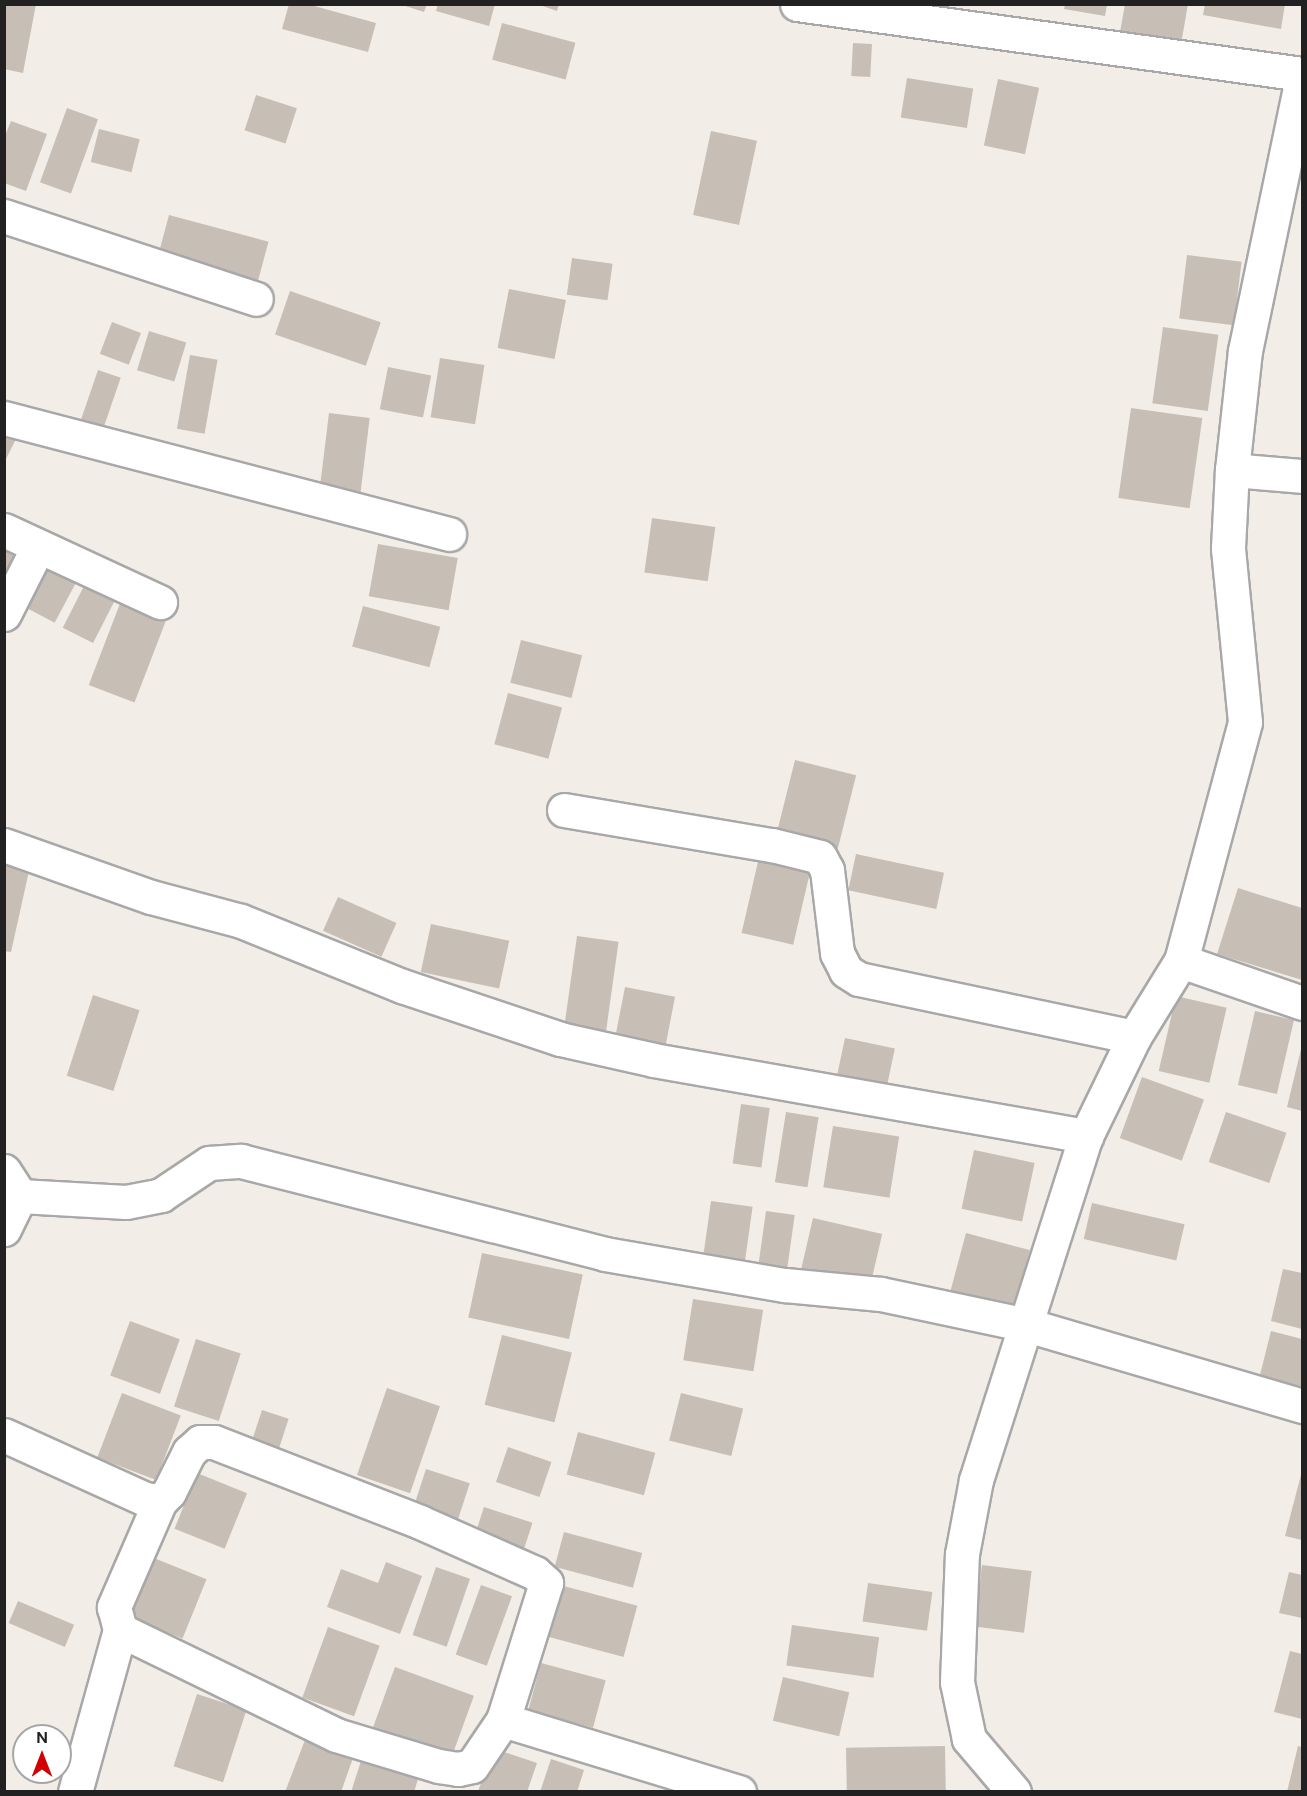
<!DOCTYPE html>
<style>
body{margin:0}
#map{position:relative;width:1307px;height:1796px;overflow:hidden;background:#f2eee7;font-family:"DM Sans",sans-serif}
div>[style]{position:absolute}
.building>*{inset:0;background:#c7beb6;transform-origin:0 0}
.roads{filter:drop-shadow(2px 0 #a8a8a8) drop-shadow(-2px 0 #a8a8a8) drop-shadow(0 2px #a8a8a8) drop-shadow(0 -2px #a8a8a8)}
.minor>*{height:33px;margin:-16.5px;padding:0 16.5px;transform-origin:16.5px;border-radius:16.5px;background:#fff}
span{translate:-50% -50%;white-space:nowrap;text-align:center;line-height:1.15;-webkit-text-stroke:6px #fff;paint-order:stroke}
.frame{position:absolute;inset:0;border:6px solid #212121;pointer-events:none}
.north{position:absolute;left:12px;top:1724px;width:60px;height:60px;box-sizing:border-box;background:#fff;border:2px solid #a6a6a6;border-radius:50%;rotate:0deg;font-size:16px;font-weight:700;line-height:24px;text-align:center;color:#212121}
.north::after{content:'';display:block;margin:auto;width:21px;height:27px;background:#d20003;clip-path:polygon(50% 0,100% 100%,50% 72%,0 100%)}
</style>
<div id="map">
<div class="building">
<i style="clip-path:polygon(4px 4px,36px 4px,23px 73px,4px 69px)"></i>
<i style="clip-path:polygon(289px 4px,307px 4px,376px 23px,368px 52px,282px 29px)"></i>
<i style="clip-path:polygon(399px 4px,427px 4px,424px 12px)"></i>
<i style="clip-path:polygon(438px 4px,495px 4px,489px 26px,436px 11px)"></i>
<i style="clip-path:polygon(537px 4px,559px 4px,557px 11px)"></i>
<i style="clip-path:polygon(1125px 4px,1188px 4px,1180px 50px,1119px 38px)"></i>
<i style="clip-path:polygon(1205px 4px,1285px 4px,1281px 29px,1203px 15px)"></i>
<i style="clip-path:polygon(1065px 5px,1107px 5px,1105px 16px,1064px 9px)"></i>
<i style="left:502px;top:23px;width:76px;height:38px;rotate:15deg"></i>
<i style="left:853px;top:43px;width:19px;height:33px;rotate:3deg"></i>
<i style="left:907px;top:78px;width:67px;height:40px;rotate:9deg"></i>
<i style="left:998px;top:79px;width:42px;height:68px;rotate:12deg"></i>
<i style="left:256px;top:95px;width:43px;height:37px;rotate:18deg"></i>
<i style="left:67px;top:108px;width:33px;height:79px;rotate:20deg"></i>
<i style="clip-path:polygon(11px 121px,47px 134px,26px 191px,4px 183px,4px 138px)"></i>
<i style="left:99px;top:129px;width:42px;height:34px;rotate:14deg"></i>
<i style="left:711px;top:131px;width:47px;height:86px;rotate:12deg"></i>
<i style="left:169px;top:215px;width:103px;height:41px;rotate:15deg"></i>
<i style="left:1187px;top:255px;width:55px;height:64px;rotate:7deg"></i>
<i style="left:572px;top:258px;width:41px;height:37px;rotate:8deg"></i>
<i style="left:509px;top:289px;width:58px;height:60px;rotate:11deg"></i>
<i style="left:290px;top:291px;width:96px;height:46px;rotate:19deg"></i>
<i style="left:112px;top:322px;width:31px;height:34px;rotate:21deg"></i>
<i style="left:1163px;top:327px;width:56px;height:77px;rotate:8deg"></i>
<i style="left:149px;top:331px;width:39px;height:41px;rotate:17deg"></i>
<i style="left:190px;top:355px;width:28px;height:75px;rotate:10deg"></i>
<i style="left:440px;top:358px;width:45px;height:60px;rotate:9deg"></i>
<i style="left:388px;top:367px;width:44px;height:43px;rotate:11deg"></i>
<i style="left:98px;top:370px;width:24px;height:57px;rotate:19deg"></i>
<i style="left:1131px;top:408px;width:72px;height:91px;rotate:8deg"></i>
<i style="left:329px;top:413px;width:41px;height:83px;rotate:7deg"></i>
<i style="clip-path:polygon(4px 429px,18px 435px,4px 463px)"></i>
<i style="left:652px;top:518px;width:64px;height:55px;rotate:8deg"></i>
<i style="left:378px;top:544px;width:81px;height:53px;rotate:10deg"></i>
<i style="clip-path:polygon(4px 548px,19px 555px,4px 584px)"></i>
<i style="left:45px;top:560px;width:38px;height:51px;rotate:28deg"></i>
<i style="left:85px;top:584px;width:34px;height:49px;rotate:27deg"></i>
<i style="left:121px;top:601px;width:49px;height:90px;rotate:21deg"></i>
<i style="left:363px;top:606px;width:80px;height:42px;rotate:15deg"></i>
<i style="left:521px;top:640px;width:63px;height:44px;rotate:14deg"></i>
<i style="left:508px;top:693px;width:56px;height:53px;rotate:15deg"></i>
<i style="left:795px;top:760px;width:63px;height:75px;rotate:14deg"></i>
<i style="left:760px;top:853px;width:53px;height:82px;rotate:13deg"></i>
<i style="left:856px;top:854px;width:90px;height:37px;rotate:12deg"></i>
<i style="clip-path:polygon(4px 856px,31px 862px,11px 952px,4px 951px)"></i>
<i style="clip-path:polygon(1238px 888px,1302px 908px,1302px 980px,1217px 954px)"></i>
<i style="left:338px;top:897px;width:64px;height:37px;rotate:24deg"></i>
<i style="left:431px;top:924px;width:80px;height:49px;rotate:12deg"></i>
<i style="left:577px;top:936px;width:42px;height:96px;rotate:8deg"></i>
<i style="left:625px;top:987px;width:51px;height:49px;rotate:11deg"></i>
<i style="left:93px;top:995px;width:49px;height:85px;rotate:18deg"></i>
<i style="left:1176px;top:996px;width:52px;height:77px;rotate:13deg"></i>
<i style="left:1255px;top:1011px;width:40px;height:76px;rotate:13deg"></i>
<i style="left:845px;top:1038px;width:51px;height:49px;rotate:12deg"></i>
<i style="clip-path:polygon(1302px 1045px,1302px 1111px,1287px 1107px)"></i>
<i style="left:1142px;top:1077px;width:66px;height:65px;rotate:20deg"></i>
<i style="left:741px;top:1104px;width:29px;height:60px;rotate:8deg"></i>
<i style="left:786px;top:1112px;width:33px;height:71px;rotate:9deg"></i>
<i style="left:1226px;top:1112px;width:64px;height:53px;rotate:19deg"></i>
<i style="left:833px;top:1126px;width:67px;height:62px;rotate:9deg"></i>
<i style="left:974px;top:1150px;width:62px;height:60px;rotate:12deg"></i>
<i style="left:711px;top:1201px;width:42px;height:62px;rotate:8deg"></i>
<i style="left:1092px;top:1203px;width:95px;height:37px;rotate:13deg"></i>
<i style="left:766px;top:1211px;width:29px;height:57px;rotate:8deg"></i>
<i style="left:813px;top:1218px;width:71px;height:55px;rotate:13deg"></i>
<i style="left:966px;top:1233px;width:66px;height:68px;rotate:15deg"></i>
<i style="left:482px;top:1253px;width:103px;height:66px;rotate:12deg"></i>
<i style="clip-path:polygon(1283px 1269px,1302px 1273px,1302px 1329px,1271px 1321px)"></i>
<i style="left:693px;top:1299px;width:71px;height:62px;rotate:9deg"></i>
<i style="left:130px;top:1321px;width:53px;height:58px;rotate:20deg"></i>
<i style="clip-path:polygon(1271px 1331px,1302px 1339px,1302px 1394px,1258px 1383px)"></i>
<i style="left:502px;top:1335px;width:72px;height:72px;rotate:14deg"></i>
<i style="left:196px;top:1339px;width:47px;height:71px;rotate:18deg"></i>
<i style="left:387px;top:1388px;width:56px;height:92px;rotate:19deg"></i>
<i style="left:122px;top:1393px;width:63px;height:69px;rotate:21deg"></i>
<i style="left:681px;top:1393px;width:64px;height:49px;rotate:14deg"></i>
<i style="left:262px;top:1410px;width:28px;height:41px;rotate:18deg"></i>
<i style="left:578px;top:1432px;width:80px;height:44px;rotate:15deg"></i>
<i style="left:508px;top:1447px;width:46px;height:37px;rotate:19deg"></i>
<i style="left:426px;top:1469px;width:46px;height:47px;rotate:18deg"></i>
<i style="clip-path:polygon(1302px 1471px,1302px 1540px,1285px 1536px)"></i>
<i style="left:197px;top:1473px;width:54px;height:60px;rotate:22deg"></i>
<i style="left:484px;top:1507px;width:51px;height:36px;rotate:18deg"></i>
<i style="left:564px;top:1532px;width:81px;height:36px;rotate:15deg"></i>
<i style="left:149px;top:1556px;width:62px;height:64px;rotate:22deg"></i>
<i style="clip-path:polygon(386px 1562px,422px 1576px,400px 1634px,327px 1607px,341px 1569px,378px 1583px)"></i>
<i style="left:982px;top:1565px;width:50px;height:62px;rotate:7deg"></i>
<i style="left:436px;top:1567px;width:36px;height:72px;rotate:19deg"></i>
<i style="clip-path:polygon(1289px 1572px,1302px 1575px,1302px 1618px,1279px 1613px)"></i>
<i style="left:868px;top:1583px;width:65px;height:39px;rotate:8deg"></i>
<i style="left:481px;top:1585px;width:33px;height:74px;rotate:20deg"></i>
<i style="left:560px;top:1585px;width:80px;height:53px;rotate:15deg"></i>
<i style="left:18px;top:1601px;width:61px;height:24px;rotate:23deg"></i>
<i style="left:792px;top:1625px;width:88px;height:41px;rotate:8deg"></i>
<i style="left:328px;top:1627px;width:55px;height:75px;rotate:20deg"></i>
<i style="clip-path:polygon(1290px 1651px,1302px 1654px,1302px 1719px,1274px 1712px)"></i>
<i style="left:541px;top:1663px;width:67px;height:49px;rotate:15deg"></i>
<i style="left:395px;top:1667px;width:84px;height:71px;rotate:20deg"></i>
<i style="left:783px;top:1677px;width:68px;height:45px;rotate:13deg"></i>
<i style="left:197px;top:1694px;width:52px;height:76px;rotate:18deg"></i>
<i style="clip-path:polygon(305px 1740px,353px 1758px,341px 1792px,285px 1792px)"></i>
<i style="left:945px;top:1746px;width:44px;height:99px;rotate:89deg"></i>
<i style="clip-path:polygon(1298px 1746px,1302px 1747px,1302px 1792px,1287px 1792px)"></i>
<i style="clip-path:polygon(492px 1748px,537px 1763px,527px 1792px,478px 1792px)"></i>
<i style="clip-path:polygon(551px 1759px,584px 1770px,577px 1792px,540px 1792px)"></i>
<i style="clip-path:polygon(361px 1761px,418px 1779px,414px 1792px,351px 1792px)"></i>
</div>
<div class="roads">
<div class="minor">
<i style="left:797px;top:4px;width:510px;rotate:7.89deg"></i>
<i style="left:4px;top:216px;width:265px;rotate:18.2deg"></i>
<i style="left:4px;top:418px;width:460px;rotate:14.6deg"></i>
<i style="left:1232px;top:470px;width:70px;rotate:4.9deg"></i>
<i style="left:4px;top:530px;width:172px;rotate:24.8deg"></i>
<i style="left:4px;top:614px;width:75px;rotate:-63.1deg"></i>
<i style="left:564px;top:810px;width:211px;rotate:9.6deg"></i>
<i style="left:772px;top:845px;width:49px;rotate:14deg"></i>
<i style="left:820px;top:857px;width:15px;rotate:62deg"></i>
<i style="left:827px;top:870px;width:84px;rotate:83.1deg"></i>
<i style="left:837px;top:953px;width:20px;rotate:63deg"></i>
<i style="left:846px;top:971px;width:15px;rotate:32deg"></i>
<i style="left:859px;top:979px;width:281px;rotate:11.9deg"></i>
<i style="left:4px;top:845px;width:156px;rotate:19.5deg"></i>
<i style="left:151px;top:897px;width:93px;rotate:14.9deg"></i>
<i style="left:241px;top:921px;width:174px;rotate:22deg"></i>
<i style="left:402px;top:986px;width:167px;rotate:18.5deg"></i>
<i style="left:560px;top:1039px;width:96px;rotate:12.6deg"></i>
<i style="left:654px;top:1060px;width:439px;rotate:10deg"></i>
<i style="left:1181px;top:961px;width:128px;rotate:19.1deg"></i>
<i style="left:4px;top:1171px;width:30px;rotate:57deg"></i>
<i style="left:20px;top:1196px;width:37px;rotate:116deg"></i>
<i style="left:20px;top:1196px;width:106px;rotate:3.2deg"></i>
<i style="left:126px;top:1202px;width:36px;rotate:-11deg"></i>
<i style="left:161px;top:1195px;width:58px;rotate:-33.7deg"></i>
<i style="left:209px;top:1163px;width:32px;rotate:-4deg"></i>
<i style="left:241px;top:1161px;width:376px;rotate:14.3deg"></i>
<i style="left:605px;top:1254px;width:183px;rotate:9.8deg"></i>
<i style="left:785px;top:1285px;width:96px;rotate:5.4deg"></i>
<i style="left:881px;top:1294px;width:149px;rotate:12deg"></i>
<i style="left:1027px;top:1325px;width:287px;rotate:16.4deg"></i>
<i style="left:4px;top:1435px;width:155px;rotate:24.4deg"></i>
<i style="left:145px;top:1499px;width:15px;rotate:8deg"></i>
<i style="left:160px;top:1501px;width:13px;rotate:-45deg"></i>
<i style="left:169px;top:1492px;width:45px;rotate:-63.4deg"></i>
<i style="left:189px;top:1452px;width:15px;rotate:-42deg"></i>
<i style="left:200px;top:1442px;width:14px"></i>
<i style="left:214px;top:1442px;width:221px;rotate:21.2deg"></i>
<i style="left:420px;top:1522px;width:126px;rotate:23.9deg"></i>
<i style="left:535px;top:1573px;width:15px;rotate:42deg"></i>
<i style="left:546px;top:1583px;width:144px;rotate:107.4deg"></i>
<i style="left:503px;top:1720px;width:247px;rotate:17deg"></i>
<i style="left:160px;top:1501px;width:116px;rotate:113.5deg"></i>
<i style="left:114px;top:1607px;width:24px;rotate:75deg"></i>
<i style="left:120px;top:1630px;width:240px;rotate:25.9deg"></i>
<i style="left:336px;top:1735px;width:108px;rotate:16.8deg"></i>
<i style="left:439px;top:1766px;width:19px;rotate:9deg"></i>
<i style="left:458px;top:1769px;width:14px;rotate:-12deg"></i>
<i style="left:472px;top:1766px;width:55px;rotate:-56deg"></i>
<i style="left:75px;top:1792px;width:168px;rotate:-74.5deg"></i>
<i style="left:1014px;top:1792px;width:70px;rotate:-130.3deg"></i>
<i style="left:969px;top:1739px;width:58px;rotate:-101.9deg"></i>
<i style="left:957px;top:1682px;width:128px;rotate:-87.8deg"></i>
<i style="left:962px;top:1554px;width:75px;rotate:-79.3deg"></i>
<i style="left:976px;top:1480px;width:361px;rotate:-72.3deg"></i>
<i style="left:1086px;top:1136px;width:110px;rotate:-64.1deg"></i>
<i style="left:1134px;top:1037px;width:89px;rotate:-58.3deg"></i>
<i style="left:1181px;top:961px;width:247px;rotate:-75deg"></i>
<i style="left:1245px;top:722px;width:175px;rotate:-95.6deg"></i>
<i style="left:1228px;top:548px;width:78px;rotate:-87.1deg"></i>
<i style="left:1232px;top:470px;width:120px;rotate:-83.8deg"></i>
<i style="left:1245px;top:351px;width:279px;rotate:-78.2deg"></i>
</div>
</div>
<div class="frame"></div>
<div class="north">N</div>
</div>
